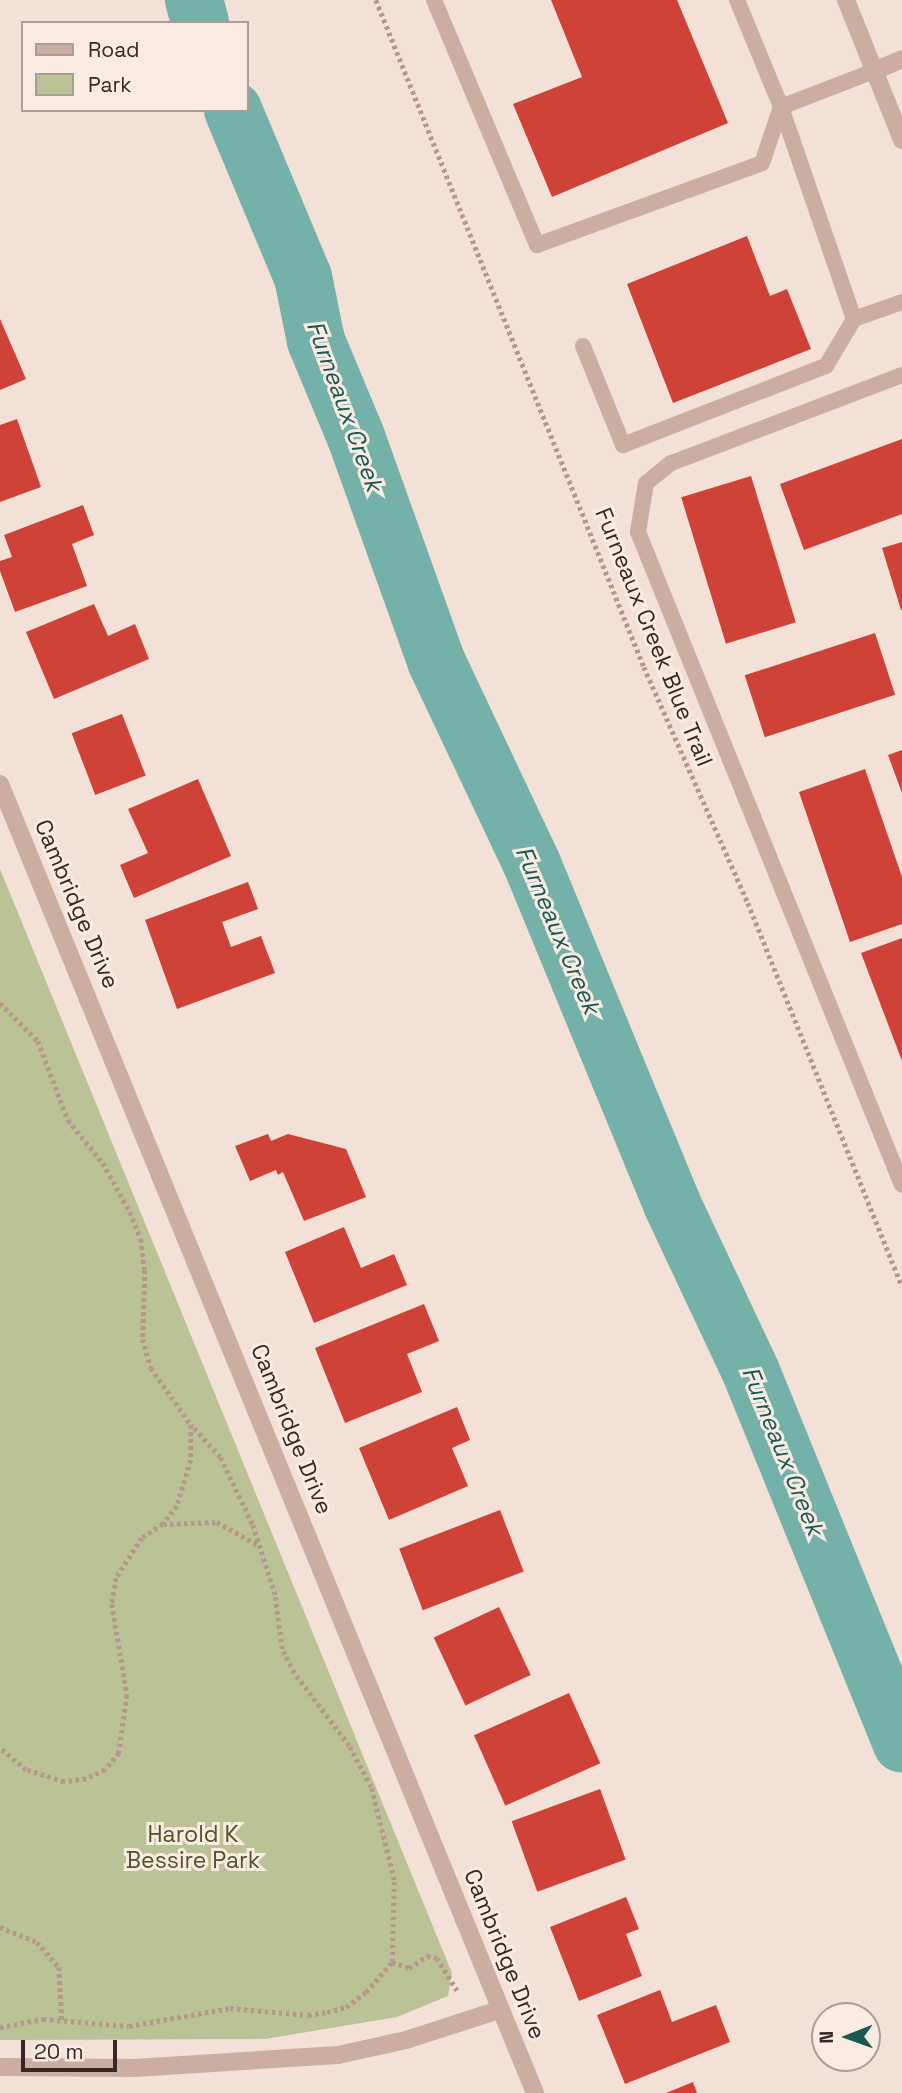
<!DOCTYPE html>
<style>
body{margin:0}
#map{position:relative;width:902px;height:2093px;overflow:hidden;background:#f3e0d6;font-family:"Space Grotesk",sans-serif}
div>[style]{position:absolute}
.green>*{inset:0;background:#bbc296}
.river>*{height:58px;margin:-29px;padding:0 29px;transform-origin:29px;border-radius:29px;background:#73b1a9}
.building>*{inset:0;background:#cf4238;transform-origin:0 0}
.path>*{height:4.5px;margin-top:-2.25px;transform-origin:0;background:repeating-linear-gradient(90deg,#b7978c 0 3.5px,transparent 0 7px)}
.service>*{height:16px;margin:-8px;padding:0 8px;transform-origin:8px;border-radius:8px;background:#cbada2}
.minor>*{height:18px;margin:-9px;padding:0 9px;transform-origin:9px;border-radius:9px;background:#cbada2}
.tertiary>*{height:18px;margin:-9px;padding:0 9px;transform-origin:9px;border-radius:9px;background:#cbada2}
span{translate:-50% -50%;white-space:nowrap;text-align:center;line-height:1.15;-webkit-text-stroke:6px #faebe2;paint-order:stroke}
.street-label{font-size:23px;color:#352725}
.park-label{font-size:23px;color:#4c5527}
.water-label{font-size:24px;color:#185952;font-style:italic}
.legend{position:absolute;left:21px;top:21px;width:228px;height:91px;box-sizing:border-box;background:#faebe2;border:2px solid #ab9d96;margin:0;padding:9px 12px;list-style:none;font-size:21px;color:#352725}
.legend li{display:flex;align-items:center;gap:14px;height:35px}
.legend b{width:35px;border:2px solid #ab9d96}
.north{position:absolute;left:811px;top:2002px;width:70px;height:70px;box-sizing:border-box;background:#faebe2;border:2px solid #ab9d96;border-radius:50%;rotate:269deg;font-size:19px;font-weight:700;line-height:28px;text-align:center;color:#352725}
.north::after{content:'';display:block;margin:auto;width:24px;height:32px;background:#185952;clip-path:polygon(50% 0,100% 100%,50% 72%,0 100%)}
.scale{position:absolute;left:21px;top:2040px;width:96px;height:32px;box-sizing:border-box;border:4px solid #352725;border-top:0;padding-left:9px;font-size:21px;line-height:24px;white-space:nowrap;color:#352725;-webkit-text-stroke:5px #faebe2;paint-order:stroke}
</style>
<div id="map">
<div class="green">
<i style="clip-path:polygon(0 869px,452px 1973px,448px 1996px,397px 2017px,265px 2039px,0 2040px)"></i>
</div>
<div class="river">
<i style="left:194px;top:0;width:24px;rotate:75deg"></i>
<i style="left:233px;top:110px;width:181px;rotate:67.3deg"></i>
<i style="left:303px;top:277px;width:65px;rotate:78.5deg"></i>
<i style="left:316px;top:341px;width:104px;rotate:67.4deg"></i>
<i style="left:356px;top:437px;width:240px;rotate:70.3deg"></i>
<i style="left:437px;top:663px;width:222px;rotate:64.7deg"></i>
<i style="left:532px;top:864px;width:368px;rotate:67.6deg"></i>
<i style="left:672px;top:1204px;width:186px;rotate:64.8deg"></i>
<i style="left:751px;top:1372px;width:401px;rotate:67.9deg"></i>
</div>
<div class="building">
<i style="clip-path:polygon(551px 0,677px 0,728px 123px,552px 197px,513px 104px,582px 77px)"></i>
<i style="clip-path:polygon(747px 236px,770px 296px,787px 289px,811px 349px,673px 403px,627px 284px)"></i>
<i style="clip-path:polygon(0 319px,26px 379px,0 390px)"></i>
<i style="clip-path:polygon(17px 419px,41px 487px,0 502px,0 425px)"></i>
<i style="clip-path:polygon(902px 439px,902px 514px,804px 550px,780px 484px)"></i>
<i style="left:751px;top:476px;width:153px;height:73px;rotate:73deg"></i>
<i style="clip-path:polygon(83px 505px,94px 535px,72px 544px,87px 586px,15px 612px,0 571px,0 561px,12px 557px,4px 535px)"></i>
<i style="clip-path:polygon(902px 542px,902px 610px,901px 610px,882px 548px)"></i>
<i style="clip-path:polygon(94px 604px,108px 636px,135px 624px,149px 659px,54px 699px,26px 632px)"></i>
<i style="left:875px;top:633px;width:65px;height:137px;rotate:72deg"></i>
<i style="left:122px;top:714px;width:66px;height:54px;rotate:69deg"></i>
<i style="clip-path:polygon(902px 750px,902px 793px,888px 755px)"></i>
<i style="clip-path:polygon(865px 769px,902px 877px,902px 924px,850px 942px,799px 792px)"></i>
<i style="clip-path:polygon(198px 779px,231px 856px,134px 898px,120px 865px,148px 853px,128px 809px)"></i>
<i style="clip-path:polygon(248px 882px,258px 909px,222px 922px,231px 947px,261px 936px,275px 973px,177px 1009px,145px 920px)"></i>
<i style="clip-path:polygon(902px 938px,902px 1061px,861px 953px)"></i>
<i style="clip-path:polygon(268px 1134px,271px 1141px,288px 1134px,346px 1149px,366px 1197px,304px 1221px,283px 1172px,278px 1175px,276px 1170px,250px 1181px,235px 1146px)"></i>
<i style="clip-path:polygon(344px 1227px,361px 1268px,394px 1254px,407px 1285px,314px 1323px,285px 1252px)"></i>
<i style="clip-path:polygon(424px 1304px,439px 1341px,407px 1354px,422px 1392px,345px 1423px,315px 1348px)"></i>
<i style="clip-path:polygon(457px 1407px,470px 1440px,452px 1448px,468px 1486px,389px 1520px,359px 1448px)"></i>
<i style="left:500px;top:1510px;width:66px;height:108px;rotate:69deg"></i>
<i style="left:499px;top:1607px;width:75px;height:72px;rotate:65deg"></i>
<i style="left:569px;top:1693px;width:77px;height:104px;rotate:66deg"></i>
<i style="left:600px;top:1789px;width:75px;height:94px;rotate:70deg"></i>
<i style="clip-path:polygon(626px 1897px,639px 1929px,626px 1934px,642px 1976px,579px 2001px,550px 1927px)"></i>
<i style="clip-path:polygon(660px 1990px,672px 2022px,716px 2005px,730px 2042px,625px 2084px,597px 2015px)"></i>
<i style="clip-path:polygon(693px 2082px,697px 2093px,666px 2093px)"></i>
</div>
<div class="path">
<i style="left:376px;top:0;width:719px;rotate:68.11deg"></i>
<i style="left:644px;top:667px;width:258px;rotate:66.2deg"></i>
<i style="left:748px;top:903px;width:413px;rotate:68.1deg"></i>
<i style="left:0;top:1003px;width:54px;rotate:45deg"></i>
<i style="left:38px;top:1041px;width:85px;rotate:69.2deg"></i>
<i style="left:68px;top:1120px;width:55px;rotate:50.9deg"></i>
<i style="left:103px;top:1163px;width:56px;rotate:61.1deg"></i>
<i style="left:130px;top:1212px;width:29px;rotate:68deg"></i>
<i style="left:141px;top:1239px;width:31px;rotate:83deg"></i>
<i style="left:145px;top:1270px;width:69px;rotate:91.7deg"></i>
<i style="left:143px;top:1339px;width:30px;rotate:75deg"></i>
<i style="left:151px;top:1368px;width:70px;rotate:54.9deg"></i>
<i style="left:191px;top:1425px;width:35px;rotate:90deg"></i>
<i style="left:191px;top:1460px;width:48px;rotate:106.9deg"></i>
<i style="left:177px;top:1506px;width:23px;rotate:128deg"></i>
<i style="left:163px;top:1524px;width:25px;rotate:146deg"></i>
<i style="left:142px;top:1538px;width:48px;rotate:123deg"></i>
<i style="left:116px;top:1578px;width:26px;rotate:99deg"></i>
<i style="left:112px;top:1604px;width:92px;rotate:80.6deg"></i>
<i style="left:127px;top:1695px;width:59px;rotate:97.9deg"></i>
<i style="left:119px;top:1753px;width:22px;rotate:129deg"></i>
<i style="left:105px;top:1770px;width:21px;rotate:155deg"></i>
<i style="left:86px;top:1779px;width:22px;rotate:172deg"></i>
<i style="left:64px;top:1782px;width:40px;rotate:-162deg"></i>
<i style="left:26px;top:1770px;width:34px;rotate:-140deg"></i>
<i style="left:163px;top:1524px;width:54px;rotate:-2.1deg"></i>
<i style="left:217px;top:1522px;width:47px;rotate:29.3deg"></i>
<i style="left:0;top:1927px;width:40px;rotate:22deg"></i>
<i style="left:37px;top:1942px;width:33px;rotate:49deg"></i>
<i style="left:59px;top:1967px;width:53px;rotate:86.8deg"></i>
<i style="left:392px;top:1962px;width:18px;rotate:19deg"></i>
<i style="left:409px;top:1968px;width:22px;rotate:-34deg"></i>
<i style="left:427px;top:1956px;width:10px;rotate:11deg"></i>
<i style="left:437px;top:1958px;width:38px;rotate:58deg"></i>
<i style="left:0;top:2027px;width:44px;rotate:-10.5deg"></i>
<i style="left:43px;top:2019px;width:86px;rotate:4.7deg"></i>
<i style="left:129px;top:2026px;width:103px;rotate:-10.1deg"></i>
<i style="left:230px;top:2008px;width:78px;rotate:5.1deg"></i>
<i style="left:308px;top:2015px;width:19px;rotate:-9deg"></i>
<i style="left:327px;top:2012px;width:20px;rotate:-15deg"></i>
<i style="left:346px;top:2007px;width:25px;rotate:-37deg"></i>
<i style="left:366px;top:1992px;width:40px;rotate:-49deg"></i>
<i style="left:392px;top:1962px;width:82px;rotate:-88.6deg"></i>
<i style="left:394px;top:1880px;width:96px;rotate:-103.9deg"></i>
<i style="left:371px;top:1787px;width:47px;rotate:-118.2deg"></i>
<i style="left:349px;top:1746px;width:91px;rotate:-127deg"></i>
<i style="left:294px;top:1673px;width:27px;rotate:-117deg"></i>
<i style="left:282px;top:1649px;width:54px;rotate:-97.4deg"></i>
<i style="left:275px;top:1595px;width:75px;rotate:-107.9deg"></i>
<i style="left:252px;top:1524px;width:74px;rotate:-115.5deg"></i>
<i style="left:220px;top:1457px;width:43px;rotate:-132.2deg"></i>
</div>
<div class="service">
<i style="left:434px;top:0;width:266px;rotate:67.2deg"></i>
<i style="left:537px;top:245px;width:239px;rotate:-20deg"></i>
<i style="left:762px;top:163px;width:59px;rotate:-71.3deg"></i>
<i style="left:781px;top:107px;width:100px;rotate:-21.2deg"></i>
<i style="left:737px;top:0;width:116px;rotate:67.6deg"></i>
<i style="left:781px;top:107px;width:224px;rotate:71deg"></i>
<i style="left:583px;top:346px;width:107px;rotate:68deg"></i>
<i style="left:623px;top:445px;width:218px;rotate:-21.3deg"></i>
<i style="left:826px;top:366px;width:55px;rotate:-59.2deg"></i>
<i style="left:854px;top:319px;width:51px;rotate:-19.5deg"></i>
<i style="left:902px;top:375px;width:247px;rotate:159.1deg"></i>
<i style="left:671px;top:463px;width:32px;rotate:141deg"></i>
<i style="left:646px;top:483px;width:50px;rotate:99.3deg"></i>
<i style="left:638px;top:532px;width:704px;rotate:67.99deg"></i>
</div>
<div class="minor">
<i style="left:0;top:784px;width:1414px;rotate:67.77deg"></i>
<i style="left:0;top:2067px;width:135px;rotate:0.4deg"></i>
<i style="left:135px;top:2068px;width:203px;rotate:-3.7deg"></i>
<i style="left:338px;top:2055px;width:70px;rotate:-12.4deg"></i>
<i style="left:406px;top:2040px;width:98px;rotate:-17.9deg"></i>
</div>
<div class="tertiary">
<i style="left:846px;top:0;width:151px;rotate:68.2deg"></i>
<i style="left:874px;top:71px;width:30px;rotate:-23deg"></i>
</div>
<div class="street-label">
<span style="left:654px;top:637px;rotate:68deg">Furneaux Creek Blue Trail</span>
<span style="left:77px;top:904px;rotate:67deg">Cambridge Drive</span>
<span style="left:292px;top:1429px;rotate:68deg">Cambridge Drive</span>
<span style="left:505px;top:1954px;rotate:68deg">Cambridge Drive</span>
</div>
<div class="park-label">
<span style="left:193px;top:1847px">Harold K<br>Bessire Park</span>
</div>
<div class="water-label">
<span style="left:345px;top:406px;rotate:70deg">Furneaux Creek</span>
<span style="left:558px;top:930px;rotate:67deg">Furneaux Creek</span>
<span style="left:783px;top:1451px;rotate:68deg">Furneaux Creek</span>
</div>
<ul class="legend">
<li><b style="height:9px;background:#cbada2"></b>Road</li>
<li><b style="height:19px;background:#bbc296"></b>Park</li>
</ul>
<div class="north">N</div>
<div class="scale">20 m</div>
</div>
